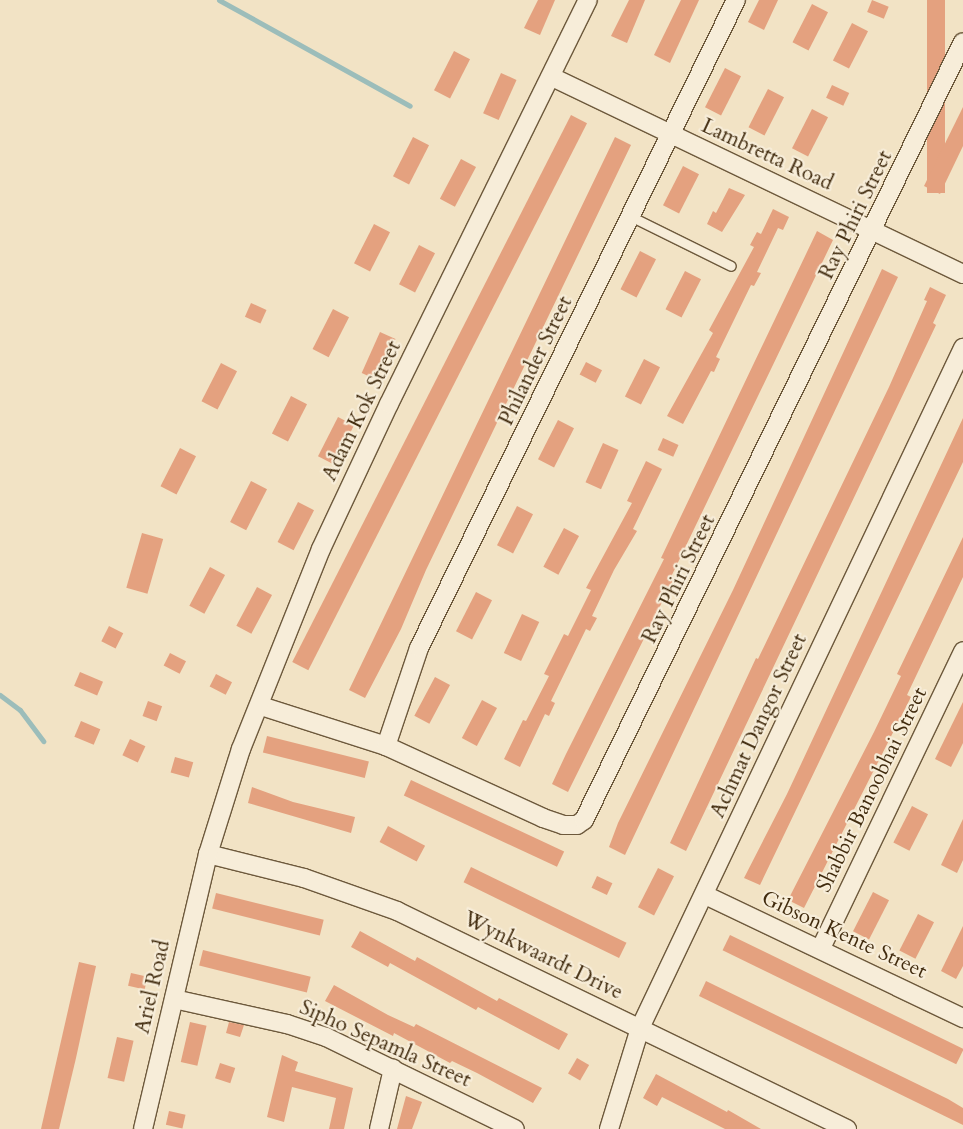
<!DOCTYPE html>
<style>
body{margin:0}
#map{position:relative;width:963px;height:1129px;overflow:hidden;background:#f2e3c5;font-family:Cardo,serif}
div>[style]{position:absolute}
.stream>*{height:5px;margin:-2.5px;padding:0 2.5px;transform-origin:2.5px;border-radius:2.5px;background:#9cbdba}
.building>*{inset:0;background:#e4a17f;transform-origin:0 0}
.roads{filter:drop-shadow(1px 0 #6d593c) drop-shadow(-1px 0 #6d593c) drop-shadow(0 1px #6d593c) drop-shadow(0 -1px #6d593c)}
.lane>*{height:9px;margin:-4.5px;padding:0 4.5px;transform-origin:4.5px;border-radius:4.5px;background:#f7edd9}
.street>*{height:18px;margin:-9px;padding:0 9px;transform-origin:9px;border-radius:9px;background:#f7edd9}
span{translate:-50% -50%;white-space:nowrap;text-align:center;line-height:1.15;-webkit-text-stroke:4.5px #f7edd9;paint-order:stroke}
.street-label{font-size:21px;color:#412b0e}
</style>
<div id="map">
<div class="stream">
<i style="left:219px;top:0;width:218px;rotate:29deg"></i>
<i style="left:0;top:695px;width:25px;rotate:37deg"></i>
<i style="left:20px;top:710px;width:39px;rotate:53deg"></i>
</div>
<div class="building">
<i style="clip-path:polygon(538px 0,555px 0,540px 35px,524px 28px)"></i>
<i style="clip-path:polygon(629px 0,645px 0,627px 43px,611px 36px)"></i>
<i style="clip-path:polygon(681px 0,699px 0,670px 63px,654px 55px)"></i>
<i style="clip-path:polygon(759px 0,778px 0,764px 30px,748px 22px)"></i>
<i style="left:872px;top:0;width:18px;height:13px;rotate:22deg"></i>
<i style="left:927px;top:0;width:18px;height:193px"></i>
<i style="left:812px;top:4px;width:18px;height:43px;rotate:27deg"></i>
<i style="left:852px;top:23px;width:18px;height:42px;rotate:27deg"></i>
<i style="left:454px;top:51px;width:18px;height:44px;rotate:27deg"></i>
<i style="left:725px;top:68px;width:18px;height:44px;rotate:27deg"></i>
<i style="left:501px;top:73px;width:17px;height:44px;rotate:24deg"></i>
<i style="left:832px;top:85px;width:19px;height:14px;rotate:25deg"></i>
<i style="left:768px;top:89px;width:18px;height:43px;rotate:27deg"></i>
<i style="clip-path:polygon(963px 107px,963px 146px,940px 194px,924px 186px)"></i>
<i style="left:812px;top:109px;width:18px;height:44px;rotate:27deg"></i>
<i style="left:571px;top:115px;width:18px;height:614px;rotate:27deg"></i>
<i style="left:413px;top:137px;width:18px;height:44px;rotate:27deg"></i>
<i style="clip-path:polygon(615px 137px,631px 145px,426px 570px,401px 629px,365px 698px,349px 690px)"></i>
<i style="left:461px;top:159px;width:17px;height:45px;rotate:28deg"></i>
<i style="left:683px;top:166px;width:18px;height:44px;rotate:27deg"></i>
<i style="clip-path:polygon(729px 188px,745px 195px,722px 232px,707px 224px,713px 211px,716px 213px)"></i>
<i style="clip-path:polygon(773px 209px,789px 217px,783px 230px,778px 228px,757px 272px,761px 273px,754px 286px,751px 285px,716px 357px,720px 359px,714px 372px,711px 371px,683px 424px,667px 416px,713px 333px,709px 330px,754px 247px,750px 245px,757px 232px,761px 234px)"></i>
<i style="left:374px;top:224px;width:18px;height:44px;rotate:27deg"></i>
<i style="clip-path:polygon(817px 231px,833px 240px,670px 579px,673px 580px,568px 792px,552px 784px,566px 754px,664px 559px,661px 558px)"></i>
<i style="left:419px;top:245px;width:18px;height:44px;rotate:27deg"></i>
<i style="left:640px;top:251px;width:18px;height:43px;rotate:27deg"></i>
<i style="clip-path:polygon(882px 269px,898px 277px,625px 855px,609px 847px,618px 823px,733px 590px)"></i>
<i style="left:685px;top:271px;width:18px;height:43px;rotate:27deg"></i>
<i style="clip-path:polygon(930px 287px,946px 295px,933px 323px,936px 325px,686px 851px,670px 843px,756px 658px,758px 659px,889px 387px,927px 301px,924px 300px)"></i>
<i style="left:251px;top:303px;width:17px;height:15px;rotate:24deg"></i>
<i style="left:333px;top:309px;width:18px;height:45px;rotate:27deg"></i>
<i style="left:380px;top:332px;width:17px;height:45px;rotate:24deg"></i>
<i style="left:644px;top:359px;width:18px;height:42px;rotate:27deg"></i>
<i style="left:586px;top:362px;width:18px;height:14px;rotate:27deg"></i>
<i style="left:221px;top:363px;width:18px;height:43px;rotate:27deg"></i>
<i style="left:291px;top:396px;width:18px;height:42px;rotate:27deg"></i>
<i style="left:338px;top:417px;width:18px;height:44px;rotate:27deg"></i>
<i style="clip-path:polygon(963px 418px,963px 462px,760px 885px,744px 878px,787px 794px)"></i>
<i style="left:558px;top:420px;width:18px;height:44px;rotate:27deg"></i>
<i style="left:663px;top:438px;width:17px;height:13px;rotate:24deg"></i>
<i style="left:603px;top:443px;width:17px;height:43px;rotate:24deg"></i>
<i style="left:180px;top:448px;width:18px;height:43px;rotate:27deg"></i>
<i style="clip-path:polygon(646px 461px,662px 469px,633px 529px,637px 531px,614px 570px,592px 616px,597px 618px,590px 631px,586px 629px,551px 701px,555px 703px,549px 716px,545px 714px,520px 767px,504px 759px,523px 720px,526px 721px,549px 676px,544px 674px,564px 634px,568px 636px,591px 590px,586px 588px,632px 503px,627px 501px)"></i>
<i style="left:251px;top:481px;width:18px;height:46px;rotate:27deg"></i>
<i style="left:298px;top:502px;width:18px;height:45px;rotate:27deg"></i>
<i style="left:517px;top:506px;width:18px;height:44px;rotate:27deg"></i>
<i style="left:564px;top:528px;width:17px;height:44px;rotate:28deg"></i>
<i style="left:142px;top:533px;width:22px;height:57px;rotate:16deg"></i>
<i style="clip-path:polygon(963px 537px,963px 577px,907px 695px,911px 697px,804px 908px,788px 900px,874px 732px,901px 676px,897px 674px)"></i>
<i style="left:210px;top:567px;width:17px;height:44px;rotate:28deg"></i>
<i style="left:257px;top:587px;width:17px;height:44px;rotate:28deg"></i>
<i style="left:476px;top:592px;width:18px;height:44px;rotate:27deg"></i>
<i style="left:522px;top:614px;width:19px;height:43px;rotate:25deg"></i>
<i style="left:109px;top:626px;width:16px;height:17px;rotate:27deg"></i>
<i style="left:170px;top:653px;width:18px;height:14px;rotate:27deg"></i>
<i style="left:80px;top:672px;width:25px;height:15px;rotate:23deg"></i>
<i style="left:216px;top:674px;width:18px;height:14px;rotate:27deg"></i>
<i style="left:435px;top:677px;width:17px;height:44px;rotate:28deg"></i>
<i style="left:482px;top:700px;width:17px;height:43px;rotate:28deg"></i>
<i style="left:148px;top:701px;width:15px;height:16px;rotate:20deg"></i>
<i style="clip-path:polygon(963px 702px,963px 743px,951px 767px,935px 759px)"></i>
<i style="left:81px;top:721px;width:21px;height:17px;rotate:23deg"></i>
<i style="left:267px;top:736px;width:105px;height:17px;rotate:14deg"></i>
<i style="left:130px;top:739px;width:17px;height:18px;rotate:25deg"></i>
<i style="left:175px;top:757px;width:19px;height:16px;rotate:16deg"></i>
<i style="left:411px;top:780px;width:169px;height:17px;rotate:25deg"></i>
<i style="clip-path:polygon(252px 787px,293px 802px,355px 817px,351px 833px,248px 803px)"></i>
<i style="left:912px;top:806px;width:18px;height:41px;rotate:27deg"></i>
<i style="clip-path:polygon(963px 819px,963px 860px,957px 873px,941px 865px)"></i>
<i style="left:388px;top:826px;width:42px;height:18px;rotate:28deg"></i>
<i style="left:471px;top:867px;width:173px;height:17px;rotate:26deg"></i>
<i style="left:658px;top:868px;width:18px;height:44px;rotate:27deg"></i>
<i style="left:597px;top:876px;width:17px;height:13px;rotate:25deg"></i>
<i style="left:873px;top:892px;width:18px;height:44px;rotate:27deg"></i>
<i style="left:216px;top:893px;width:111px;height:16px;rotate:14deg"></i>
<i style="left:918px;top:914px;width:18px;height:41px;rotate:27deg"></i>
<i style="clip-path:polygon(963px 926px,963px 966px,956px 979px,941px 971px)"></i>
<i style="clip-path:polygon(360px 931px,415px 961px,417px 957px,497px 1001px,499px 998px,568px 1034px,559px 1050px,478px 1007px,476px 1010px,390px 963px,388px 967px,351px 947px)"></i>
<i style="left:730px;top:935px;width:260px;height:17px;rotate:26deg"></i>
<i style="left:203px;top:950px;width:111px;height:16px;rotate:14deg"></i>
<i style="clip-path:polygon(79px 962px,96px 966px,76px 1058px,59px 1129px,41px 1129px)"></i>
<i style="left:131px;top:973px;width:17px;height:13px;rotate:13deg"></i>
<i style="clip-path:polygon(706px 981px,948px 1099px,963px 1108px,963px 1125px,699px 996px)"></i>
<i style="clip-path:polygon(334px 985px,388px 1015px,414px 1027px,416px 1024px,542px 1088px,533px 1103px,477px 1073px,452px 1061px,450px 1063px,394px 1033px,393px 1036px,325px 1001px)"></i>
<i style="left:190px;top:1022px;width:17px;height:41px;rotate:13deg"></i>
<i style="clip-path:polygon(229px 1022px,244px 1025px,240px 1037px,226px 1033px)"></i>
<i style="left:117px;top:1037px;width:17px;height:42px;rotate:13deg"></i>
<i style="clip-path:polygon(282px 1055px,298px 1062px,295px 1071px,353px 1088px,344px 1129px,329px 1129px,336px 1098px,292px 1087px,284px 1122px,267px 1117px)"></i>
<i style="left:577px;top:1058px;width:14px;height:18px;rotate:30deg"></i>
<i style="left:220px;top:1063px;width:16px;height:16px;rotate:18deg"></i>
<i style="clip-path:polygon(656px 1074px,727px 1112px,728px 1110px,761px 1129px,725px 1129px,662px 1097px,657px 1106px,643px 1098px)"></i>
<i style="clip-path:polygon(406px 1096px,422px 1102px,412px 1129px,397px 1129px)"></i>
<i style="left:169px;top:1111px;width:17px;height:14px;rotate:13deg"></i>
</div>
<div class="roads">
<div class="lane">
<i style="left:632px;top:217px;width:110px;rotate:26.3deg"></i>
</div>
<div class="street">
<i style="left:552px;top:77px;width:456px;rotate:25.6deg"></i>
<i style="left:261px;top:706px;width:131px;rotate:17.7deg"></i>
<i style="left:386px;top:746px;width:173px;rotate:24.6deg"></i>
<i style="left:543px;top:818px;width:21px;rotate:19deg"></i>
<i style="left:563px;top:825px;width:14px"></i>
<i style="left:577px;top:825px;width:9px;rotate:-36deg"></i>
<i style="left:584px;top:820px;width:865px;rotate:-64.03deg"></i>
<i style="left:386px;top:746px;width:103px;rotate:-71.4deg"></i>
<i style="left:419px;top:648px;width:721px;rotate:-63.93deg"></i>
<i style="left:208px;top:854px;width:99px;rotate:14deg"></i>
<i style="left:304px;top:878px;width:99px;rotate:19.5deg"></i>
<i style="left:397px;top:911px;width:500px;rotate:25.85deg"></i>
<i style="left:705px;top:895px;width:286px;rotate:25.5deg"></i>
<i style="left:821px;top:948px;width:329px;rotate:-64.4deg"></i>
<i style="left:174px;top:999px;width:116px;rotate:12.5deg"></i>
<i style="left:287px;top:1024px;width:41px;rotate:18.4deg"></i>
<i style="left:326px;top:1037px;width:210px;rotate:26deg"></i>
<i style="left:143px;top:1129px;width:283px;rotate:-76.7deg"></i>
<i style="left:208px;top:854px;width:110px;rotate:-72.6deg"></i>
<i style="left:241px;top:749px;width:215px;rotate:-68.2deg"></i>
<i style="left:321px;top:549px;width:160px;rotate:-64.9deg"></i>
<i style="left:389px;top:404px;width:450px;rotate:-63.8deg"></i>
<i style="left:379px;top:1129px;width:62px;rotate:-76.9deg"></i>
<i style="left:609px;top:1129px;width:106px;rotate:-72.9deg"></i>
<i style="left:640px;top:1028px;width:753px;rotate:-64.59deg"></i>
</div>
</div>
<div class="street-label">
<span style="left:767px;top:155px;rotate:25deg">Lambretta Road</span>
<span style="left:856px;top:215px;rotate:-64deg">Ray Phiri Street</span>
<span style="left:536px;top:361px;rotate:-64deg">Philander Street</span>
<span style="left:362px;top:411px;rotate:-64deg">Adam Kok Street</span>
<span style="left:679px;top:579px;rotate:-64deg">Ray Phiri Street</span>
<span style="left:759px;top:726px;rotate:-65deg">Achmat Dangor Street</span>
<span style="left:872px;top:790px;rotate:-64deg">Shabbir Banoobhai Street</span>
<span style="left:844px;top:935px;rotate:25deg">Gibson Kente Street</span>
<span style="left:543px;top:956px;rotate:26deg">Wynkwaardt Drive</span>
<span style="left:153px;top:987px;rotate:-77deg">Ariel Road</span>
<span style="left:385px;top:1044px;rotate:24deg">Sipho Sepamla Street</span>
</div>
</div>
